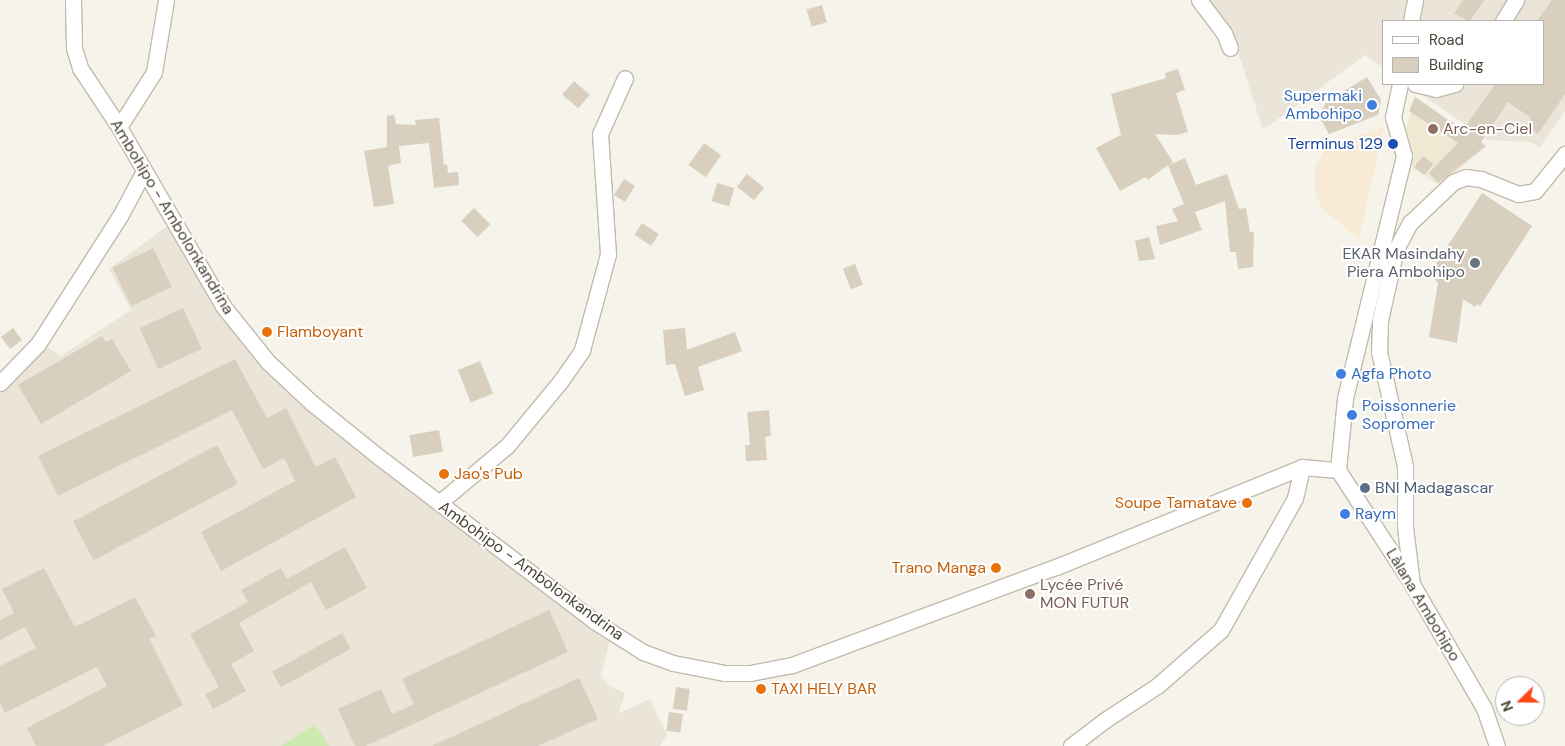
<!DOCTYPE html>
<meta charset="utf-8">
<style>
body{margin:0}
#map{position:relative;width:1565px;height:746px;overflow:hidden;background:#f5f3ea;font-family:"DM Sans",sans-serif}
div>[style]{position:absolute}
.residential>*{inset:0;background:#eae5d8}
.commercial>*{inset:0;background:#f7ebd5}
.education>*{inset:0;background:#efe9d3}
.green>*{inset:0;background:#cdebb1}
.building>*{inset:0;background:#d8cfbf;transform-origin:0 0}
.roads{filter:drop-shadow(1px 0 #c2bbac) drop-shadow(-1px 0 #c2bbac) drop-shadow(0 1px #c2bbac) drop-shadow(0 -1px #c2bbac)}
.minor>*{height:15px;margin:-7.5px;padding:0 7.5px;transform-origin:7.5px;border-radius:7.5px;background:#fff}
.dots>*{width:14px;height:14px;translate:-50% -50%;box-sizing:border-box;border:2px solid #fff;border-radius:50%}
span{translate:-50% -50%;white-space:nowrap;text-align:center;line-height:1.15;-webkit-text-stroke:4px #fff;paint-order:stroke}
.shop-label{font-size:16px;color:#366cbe}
.right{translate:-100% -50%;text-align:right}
.left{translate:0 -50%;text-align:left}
.education-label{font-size:16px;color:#785e54}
.transit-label{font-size:16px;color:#164399}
.street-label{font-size:16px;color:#4a4437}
.worship-label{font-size:16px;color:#5b616d}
.food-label{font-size:16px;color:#c56008}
.service-label{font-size:16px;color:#4e5e75}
.legend{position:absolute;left:1382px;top:20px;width:162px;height:65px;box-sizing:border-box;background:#fff;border:1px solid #b7b4af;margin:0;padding:6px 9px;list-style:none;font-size:15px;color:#4a4437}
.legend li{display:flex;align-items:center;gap:10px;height:25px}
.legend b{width:25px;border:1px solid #b7b4af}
.north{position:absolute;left:1495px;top:676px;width:50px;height:50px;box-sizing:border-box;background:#fff;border:1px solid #b7b4af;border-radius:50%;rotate:248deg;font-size:14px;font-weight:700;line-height:20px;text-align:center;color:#4a4437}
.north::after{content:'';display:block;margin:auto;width:18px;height:22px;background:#ff4817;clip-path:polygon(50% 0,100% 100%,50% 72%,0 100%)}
</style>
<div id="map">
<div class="residential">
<i style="clip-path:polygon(1205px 0,1565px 0,1565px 111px,1540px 147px,1531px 142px,1488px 140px,1406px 84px,1544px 84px,1544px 21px,1384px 21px,1384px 68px,1365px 55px,1263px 130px,1232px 33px)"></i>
<i style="clip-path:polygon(167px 226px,250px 353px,328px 428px,611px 636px,601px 676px,610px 686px,625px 693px,619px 713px,650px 699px,667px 735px,660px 746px,0 746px,0 389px,45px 346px,61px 356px,131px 310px,109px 269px)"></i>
</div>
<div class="commercial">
<i style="clip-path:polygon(1384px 127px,1359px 239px,1321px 208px,1315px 192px,1315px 167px,1326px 147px)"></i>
</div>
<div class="education">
<i style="clip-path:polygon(1415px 97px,1486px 146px,1440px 186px,1398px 158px)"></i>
</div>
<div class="green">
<i style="clip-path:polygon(315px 724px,329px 746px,281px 746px)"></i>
</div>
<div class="building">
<i style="clip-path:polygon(1463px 0,1484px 0,1470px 21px,1454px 14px)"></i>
<i style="clip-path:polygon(1552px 0,1565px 0,1565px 94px,1538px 134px,1526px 125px,1531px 118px,1508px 102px,1481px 142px,1486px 146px,1438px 183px,1429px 173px,1458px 143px,1409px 111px,1415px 97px,1463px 130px,1495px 84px,1544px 84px,1544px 21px,1537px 21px)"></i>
<i style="left:822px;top:5px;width:18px;height:16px;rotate:74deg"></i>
<i style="clip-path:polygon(1178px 69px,1185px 90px,1176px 93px,1188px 132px,1177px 135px,1155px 134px,1173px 162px,1169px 165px,1185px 158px,1196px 185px,1227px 174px,1239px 209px,1246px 208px,1250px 232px,1254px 232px,1253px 267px,1238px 269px,1236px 252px,1230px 252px,1225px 201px,1195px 212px,1202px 230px,1160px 245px,1156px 226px,1178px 221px,1172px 209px,1184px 204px,1168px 165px,1148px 180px,1146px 177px,1120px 191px,1096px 148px,1121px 135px,1111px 94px,1166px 78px,1165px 73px)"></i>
<i style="clip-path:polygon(1367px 77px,1381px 100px,1378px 115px,1329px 134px,1319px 116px,1326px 102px)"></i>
<i style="left:574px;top:81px;width:21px;height:18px;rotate:41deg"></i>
<i style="clip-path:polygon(394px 115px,396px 124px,416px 125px,415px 120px,439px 118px,444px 165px,447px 164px,448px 173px,458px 172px,459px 185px,434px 188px,429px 143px,399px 146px,401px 163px,388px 166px,394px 204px,374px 207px,364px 151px,387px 147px,387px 116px)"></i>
<i style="left:704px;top:143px;width:21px;height:27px;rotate:35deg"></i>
<i style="left:1423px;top:156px;width:13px;height:14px;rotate:39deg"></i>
<i style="left:747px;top:174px;width:22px;height:16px;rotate:39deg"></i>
<i style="left:624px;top:179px;width:13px;height:19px;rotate:32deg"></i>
<i style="left:717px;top:183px;width:18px;height:19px;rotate:16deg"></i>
<i style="clip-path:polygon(1482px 193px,1532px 226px,1480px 306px,1477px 304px,1475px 307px,1463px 299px,1457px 343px,1429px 337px,1438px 283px,1430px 273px)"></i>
<i style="left:474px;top:208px;width:23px;height:18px;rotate:45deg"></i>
<i style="left:642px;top:223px;width:20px;height:14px;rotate:33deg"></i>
<i style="clip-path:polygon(1149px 237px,1155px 259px,1139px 261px,1135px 241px)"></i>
<i style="left:153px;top:248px;width:43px;height:45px;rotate:64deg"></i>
<i style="left:855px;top:264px;width:22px;height:13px;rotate:69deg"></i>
<i style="left:183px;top:308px;width:45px;height:48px;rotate:65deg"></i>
<i style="left:13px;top:328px;width:15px;height:15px;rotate:53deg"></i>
<i style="clip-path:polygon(685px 328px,687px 350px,735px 332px,742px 351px,698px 367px,704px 390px,685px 396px,675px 364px,666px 365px,663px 330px)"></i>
<i style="clip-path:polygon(102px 336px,106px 342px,112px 339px,131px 371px,41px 424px,18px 385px)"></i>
<i style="clip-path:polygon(235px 359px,267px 418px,286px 408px,316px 467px,335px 457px,356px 497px,221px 571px,201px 532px,295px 481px,284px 458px,263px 469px,232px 410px,58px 496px,38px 456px)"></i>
<i style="left:480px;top:361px;width:35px;height:24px;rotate:68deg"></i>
<i style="clip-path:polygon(769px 410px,771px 436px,765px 437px,767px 460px,746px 461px,745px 445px,750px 445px,747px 412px)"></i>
<i style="left:439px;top:430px;width:22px;height:30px;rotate:80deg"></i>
<i style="left:217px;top:445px;width:44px;height:163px;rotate:62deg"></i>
<i style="clip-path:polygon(345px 547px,367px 588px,326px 610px,311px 582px,239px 623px,254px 651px,231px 664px,246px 691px,213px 709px,205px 694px,219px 687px,190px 634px,248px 602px,241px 590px,281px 568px,287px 579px)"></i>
<i style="clip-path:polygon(44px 568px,75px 627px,135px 597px,156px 636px,149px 639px,183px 705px,103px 746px,36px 746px,27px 728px,107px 686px,97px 667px,5px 713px,0 703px,0 666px,36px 648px,25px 627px,0 640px,0 620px,14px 613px,2px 589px)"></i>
<i style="clip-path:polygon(549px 610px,568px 652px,366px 746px,355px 746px,338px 709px,381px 689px,392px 714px,414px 704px,402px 679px)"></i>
<i style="left:342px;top:633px;width:18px;height:80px;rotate:61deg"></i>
<i style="clip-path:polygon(579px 678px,598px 719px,538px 746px,432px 746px)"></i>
<i style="left:676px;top:687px;width:14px;height:22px;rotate:8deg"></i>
<i style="left:669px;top:712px;width:14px;height:19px;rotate:8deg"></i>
</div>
<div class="roads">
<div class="minor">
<i style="left:73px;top:0;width:48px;rotate:88.8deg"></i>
<i style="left:74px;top:48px;width:21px;rotate:73deg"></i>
<i style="left:80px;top:68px;width:71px;rotate:56.5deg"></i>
<i style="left:119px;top:127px;width:207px;rotate:59.8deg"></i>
<i style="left:223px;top:306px;width:72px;rotate:51.2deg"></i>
<i style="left:268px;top:362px;width:60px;rotate:43deg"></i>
<i style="left:312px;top:403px;width:86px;rotate:38.9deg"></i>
<i style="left:379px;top:457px;width:270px;rotate:37.3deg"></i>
<i style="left:594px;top:621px;width:58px;rotate:32.3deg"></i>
<i style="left:643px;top:652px;width:32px;rotate:20deg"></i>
<i style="left:673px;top:663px;width:53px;rotate:10.9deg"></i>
<i style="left:725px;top:673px;width:25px"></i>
<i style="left:750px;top:673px;width:43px;rotate:-10.8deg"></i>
<i style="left:792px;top:665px;width:282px;rotate:-20.4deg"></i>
<i style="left:1056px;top:567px;width:266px;rotate:-22.1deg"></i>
<i style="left:1302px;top:467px;width:36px;rotate:5deg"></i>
<i style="left:1199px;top:0;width:41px;rotate:52.9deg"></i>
<i style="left:1224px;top:33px;width:16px;rotate:68deg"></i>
<i style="left:1411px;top:21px;width:21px;rotate:-79deg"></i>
<i style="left:1503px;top:21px;width:25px;rotate:-58deg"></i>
<i style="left:1415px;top:84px;width:22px;rotate:13deg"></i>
<i style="left:1436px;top:89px;width:20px;rotate:-15deg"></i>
<i style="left:119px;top:127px;width:65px;rotate:-57.5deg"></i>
<i style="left:154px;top:72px;width:73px;rotate:-80.5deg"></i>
<i style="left:0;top:383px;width:54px;rotate:-45.7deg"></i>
<i style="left:38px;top:344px;width:152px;rotate:-57.4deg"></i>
<i style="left:120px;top:216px;width:51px;rotate:-61.9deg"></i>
<i style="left:1338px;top:470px;width:72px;rotate:-84.4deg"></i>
<i style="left:1345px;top:398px;width:249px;rotate:-76.3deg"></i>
<i style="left:1404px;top:156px;width:41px;rotate:-105.8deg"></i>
<i style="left:1393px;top:117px;width:34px;rotate:-78deg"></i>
<i style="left:1338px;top:470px;width:136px;rotate:57deg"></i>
<i style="left:1412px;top:584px;width:143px;rotate:59.9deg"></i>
<i style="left:1484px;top:708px;width:40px;rotate:71.1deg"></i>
<i style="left:439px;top:503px;width:89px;rotate:-40deg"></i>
<i style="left:507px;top:446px;width:83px;rotate:-50.4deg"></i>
<i style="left:560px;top:382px;width:39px;rotate:-55deg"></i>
<i style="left:582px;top:350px;width:99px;rotate:-74.8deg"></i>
<i style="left:608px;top:254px;width:120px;rotate:-93.8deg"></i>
<i style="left:600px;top:134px;width:61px;rotate:-65.9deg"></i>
<i style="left:1412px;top:584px;width:57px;rotate:-97deg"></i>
<i style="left:1405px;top:527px;width:61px;rotate:-90deg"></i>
<i style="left:1405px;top:466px;width:117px;rotate:-102.8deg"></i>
<i style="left:1379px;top:352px;width:32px;rotate:-88deg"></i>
<i style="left:1380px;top:320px;width:73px;rotate:-77.3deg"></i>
<i style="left:1396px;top:249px;width:30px;rotate:-62deg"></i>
<i style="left:1410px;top:223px;width:59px;rotate:-43.6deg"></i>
<i style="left:1453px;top:182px;width:14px;rotate:-21deg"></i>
<i style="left:1466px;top:177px;width:15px;rotate:8deg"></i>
<i style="left:1481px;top:179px;width:40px;rotate:22deg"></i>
<i style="left:1518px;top:194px;width:17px;rotate:-10deg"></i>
<i style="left:1535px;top:191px;width:48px;rotate:-51deg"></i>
<i style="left:1071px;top:746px;width:43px;rotate:-37.4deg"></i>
<i style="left:1105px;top:720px;width:62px;rotate:-33.2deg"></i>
<i style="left:1157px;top:686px;width:85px;rotate:-41.2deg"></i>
<i style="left:1221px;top:630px;width:151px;rotate:-60.7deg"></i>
<i style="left:1295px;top:498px;width:32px;rotate:-77deg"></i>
</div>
</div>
<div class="dots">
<i style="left:1372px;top:105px;background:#3f7fe0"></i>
<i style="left:1433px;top:129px;background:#8d6e63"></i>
<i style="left:1393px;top:144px;background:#1a4fb4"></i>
<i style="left:1475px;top:263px;background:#6b7280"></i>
<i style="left:267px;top:332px;background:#e8710a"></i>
<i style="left:1341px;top:374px;background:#3f7fe0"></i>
<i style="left:1352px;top:415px;background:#3f7fe0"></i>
<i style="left:444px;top:474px;background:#e8710a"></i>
<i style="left:1365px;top:488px;background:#5c6f8a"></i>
<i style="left:1247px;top:503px;background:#e8710a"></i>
<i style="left:1345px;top:514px;background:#3f7fe0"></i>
<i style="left:996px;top:568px;background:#e8710a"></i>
<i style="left:1030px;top:594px;background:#8d6e63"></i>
<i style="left:761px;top:689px;background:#e8710a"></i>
</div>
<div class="shop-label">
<span class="right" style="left:1362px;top:105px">Supermaki<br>Ambohipo</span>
<span class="left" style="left:1351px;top:374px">Agfa Photo</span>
<span class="left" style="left:1362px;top:415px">Poissonnerie<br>Sopromer</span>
<span class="left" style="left:1355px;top:514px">Raym</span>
</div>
<div class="education-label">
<span class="left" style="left:1443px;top:129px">Arc-en-Ciel</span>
<span class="left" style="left:1040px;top:594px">Lycée Privé<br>MON FUTUR</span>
</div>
<div class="transit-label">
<span class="right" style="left:1383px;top:144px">Terminus 129</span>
</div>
<div class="street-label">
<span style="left:172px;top:217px;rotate:59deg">Ambohipo - Ambolonkandrina</span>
<span style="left:531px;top:571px;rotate:36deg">Ambohipo - Ambolonkandrina</span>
<span style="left:1423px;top:605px;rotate:59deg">Làlana Ambohipo</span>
</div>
<div class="worship-label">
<span class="right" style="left:1465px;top:263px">EKAR Masindahy<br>Piera Ambohipo</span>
</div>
<div class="food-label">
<span class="left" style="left:277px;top:332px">Flamboyant</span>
<span class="left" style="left:454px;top:474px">Jao's Pub</span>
<span class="right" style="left:1237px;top:503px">Soupe Tamatave</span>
<span class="right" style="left:986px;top:568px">Trano Manga</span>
<span class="left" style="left:771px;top:689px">TAXI HELY BAR</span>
</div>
<div class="service-label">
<span class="left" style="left:1375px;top:488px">BNI Madagascar</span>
</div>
<ul class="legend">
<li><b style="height:6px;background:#fff"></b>Road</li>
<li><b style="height:14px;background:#d8cfbf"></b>Building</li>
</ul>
<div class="north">N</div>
</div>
